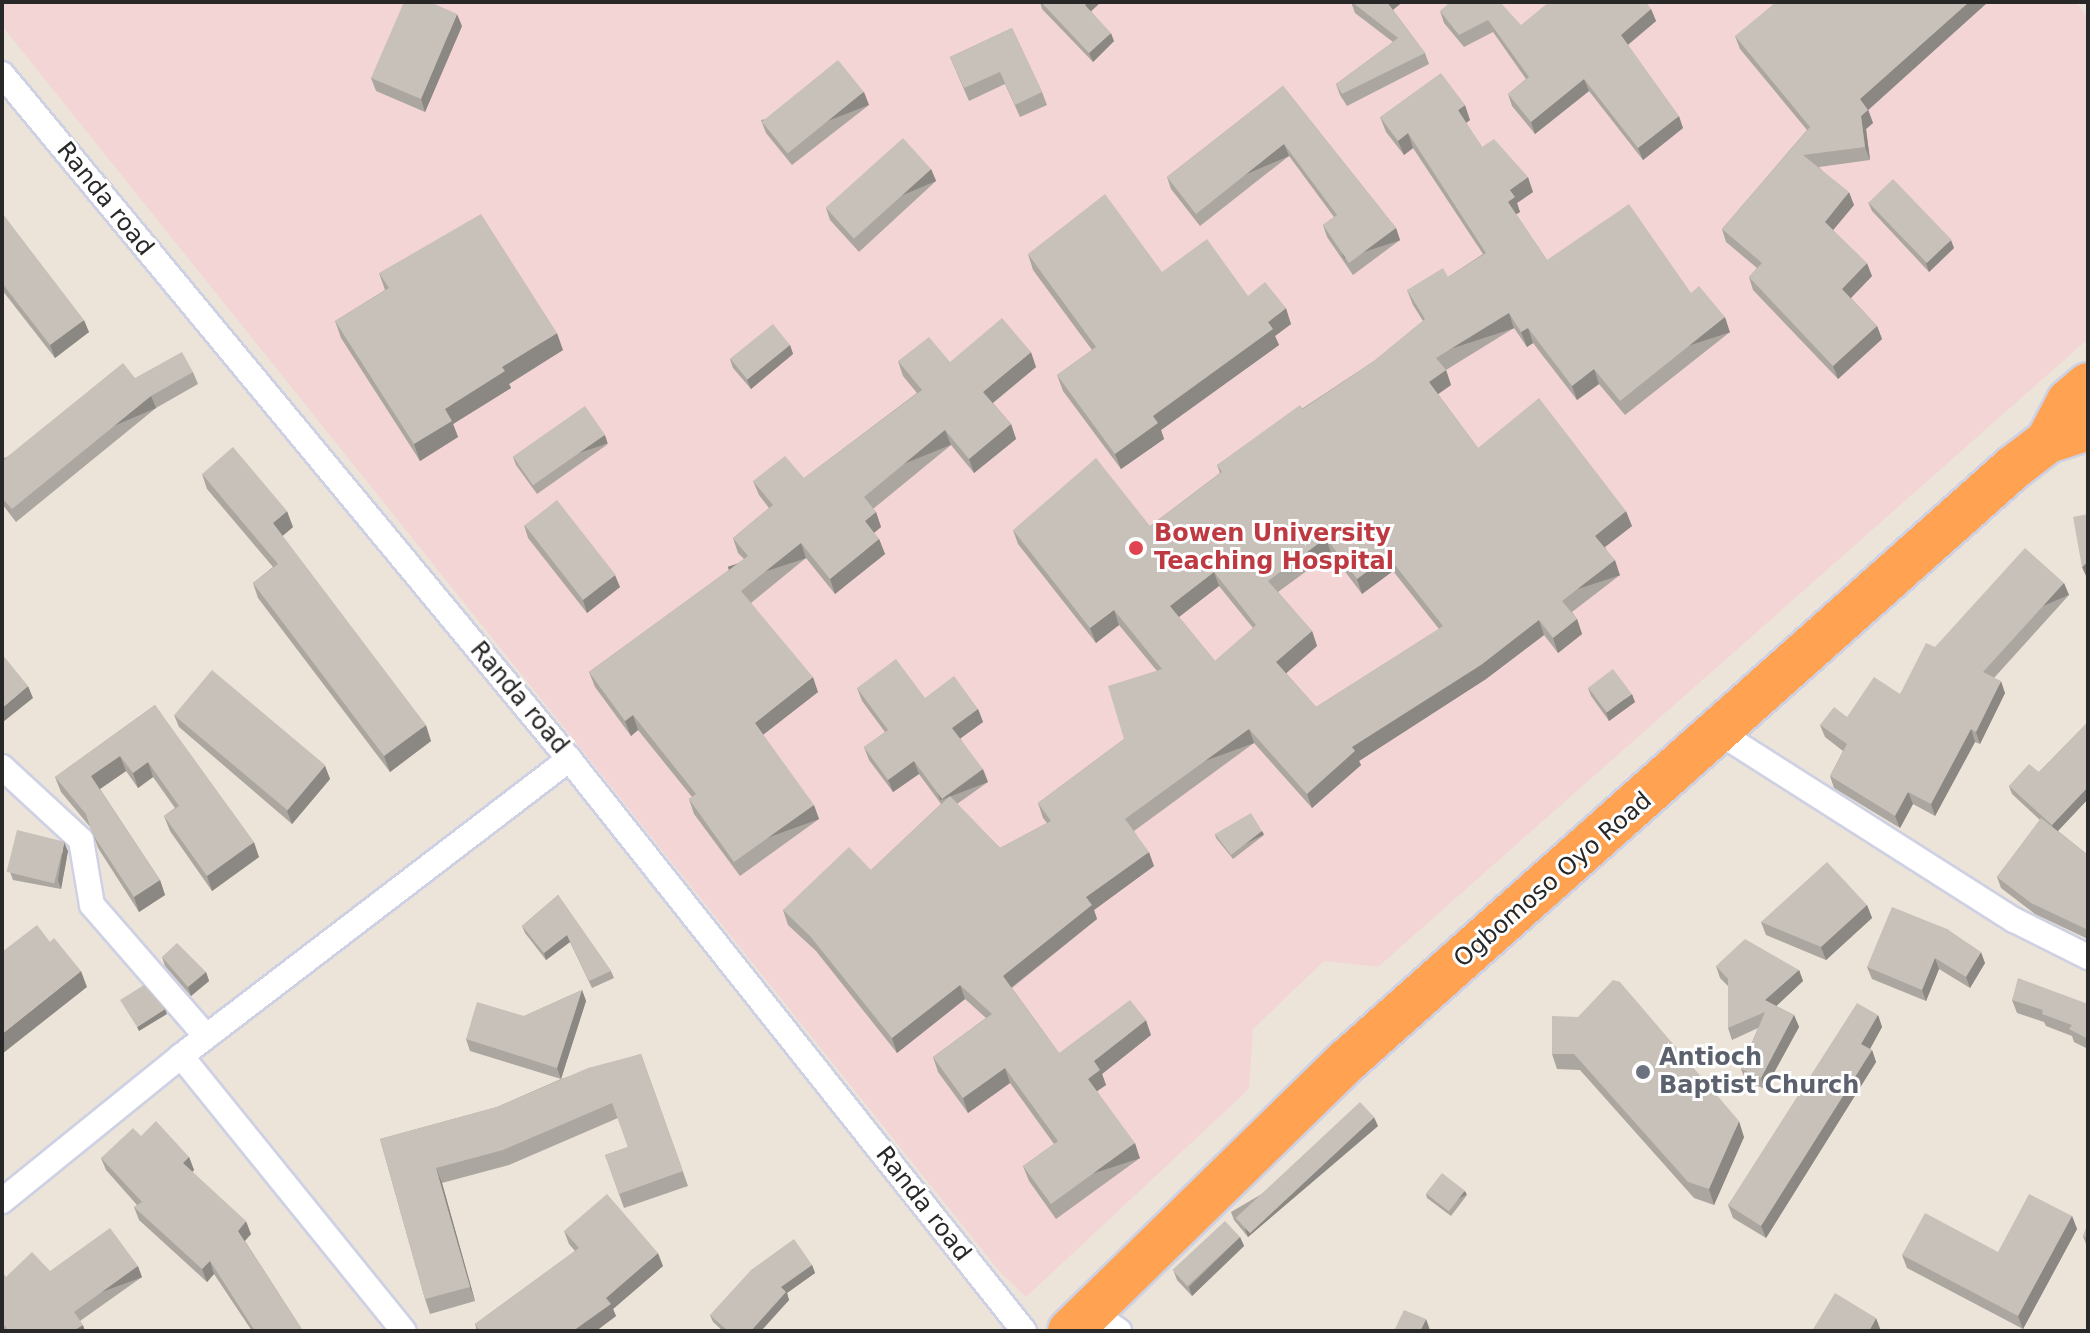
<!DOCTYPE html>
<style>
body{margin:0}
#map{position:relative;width:2090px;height:1333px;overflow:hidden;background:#ece4d9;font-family:"DejaVu Sans",sans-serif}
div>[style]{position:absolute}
.medical>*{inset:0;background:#f4d5d6}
.roads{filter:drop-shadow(2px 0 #ced1e3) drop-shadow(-2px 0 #ced1e3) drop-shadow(0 2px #ced1e3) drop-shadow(0 -2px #ced1e3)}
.street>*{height:24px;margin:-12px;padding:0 12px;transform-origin:12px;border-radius:12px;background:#fff}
.highway>*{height:44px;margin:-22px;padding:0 22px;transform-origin:22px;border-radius:22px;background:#ffa251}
.wall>*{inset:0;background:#aba69f}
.shaded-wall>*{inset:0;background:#8b8782;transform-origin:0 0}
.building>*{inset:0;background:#c7c1b9;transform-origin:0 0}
.dots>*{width:22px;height:22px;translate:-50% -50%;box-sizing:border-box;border:4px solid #fff;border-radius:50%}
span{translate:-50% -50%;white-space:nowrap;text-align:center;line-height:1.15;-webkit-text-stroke:6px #fff;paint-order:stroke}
.street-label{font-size:24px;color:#282828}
.health-label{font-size:24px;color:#be3a42;font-weight:700}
.left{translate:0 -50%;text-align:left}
.worship-label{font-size:24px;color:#5b616d;font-weight:700}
.frame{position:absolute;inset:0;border:4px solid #282828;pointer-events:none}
</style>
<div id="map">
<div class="medical">
<i style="clip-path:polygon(2px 2px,2076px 2px,2088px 18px,2088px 339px,1378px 967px,1324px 961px,1253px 1029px,1249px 1089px,1026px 1297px,1000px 1272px,2px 26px)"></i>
</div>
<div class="roads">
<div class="street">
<i style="left:2px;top:74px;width:889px;rotate:50.38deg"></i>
<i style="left:569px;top:759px;width:731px;rotate:51.5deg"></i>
<i style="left:1720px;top:733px;width:348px;rotate:32.5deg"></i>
<i style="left:2014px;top:920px;width:83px;rotate:26.6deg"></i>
<i style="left:2px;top:767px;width:108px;rotate:42.7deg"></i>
<i style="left:81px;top:840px;width:66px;rotate:80.4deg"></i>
<i style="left:92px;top:905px;width:174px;rotate:49deg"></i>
<i style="left:181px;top:1056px;width:354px;rotate:51deg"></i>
<i style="left:2px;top:1201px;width:230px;rotate:-39deg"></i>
<i style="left:181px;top:1056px;width:489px;rotate:-37.4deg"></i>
<i style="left:1091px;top:1312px;width:34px;rotate:34deg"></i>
</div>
<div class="highway">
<i style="left:2048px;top:441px;width:45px;rotate:-62.3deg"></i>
<i style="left:2069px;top:401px;width:25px;rotate:-40deg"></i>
<i style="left:1070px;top:1331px;width:390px;rotate:-44.3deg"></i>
<i style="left:1349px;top:1059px;width:890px;rotate:-41.68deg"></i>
<i style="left:2014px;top:467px;width:43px;rotate:-37.4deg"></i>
<i style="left:2048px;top:441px;width:42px;rotate:-18deg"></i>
</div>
</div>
<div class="wall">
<i style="clip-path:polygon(1040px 2px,1101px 2px,1091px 11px,1114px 41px,1093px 62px,1042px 9px)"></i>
<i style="clip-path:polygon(1351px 2px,1400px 2px,1400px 4px,1393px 10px,1425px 53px,1429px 64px,1347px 106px,1340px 95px,1336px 84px,1393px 42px,1355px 13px)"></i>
<i style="clip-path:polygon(1988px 2px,1868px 109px,1873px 123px,1866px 129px,1870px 160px,1819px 167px,1854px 205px,1833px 230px,1872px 276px,1851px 298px,1877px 326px,1882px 339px,1838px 379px,1753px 290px,1749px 277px,1757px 268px,1726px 242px,1722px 229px,1807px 130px,1740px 49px,1735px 36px)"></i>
<i style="clip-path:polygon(1651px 9px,1656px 21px,1628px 45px,1683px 128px,1643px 160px,1589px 91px,1535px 134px,1512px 106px,1508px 94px,1526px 79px,1493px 32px,1464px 47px,1444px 23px,1440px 11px,1521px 25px)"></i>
<i style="clip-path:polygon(462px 26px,425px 112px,376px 91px,371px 78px)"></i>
<i style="clip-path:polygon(1012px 28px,1042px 92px,1047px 105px,1020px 117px,1005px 84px,969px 101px,950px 57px)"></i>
<i style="clip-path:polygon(1283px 86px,1396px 228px,1400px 240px,1353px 275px,1327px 237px,1323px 225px,1334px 217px,1289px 156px,1200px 226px,1171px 189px,1167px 177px)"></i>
<i style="clip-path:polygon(869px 105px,792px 165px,766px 133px,761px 120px)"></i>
<i style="clip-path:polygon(evenodd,1380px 117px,1470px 120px,1466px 123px,1482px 147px,1533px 192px,1517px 203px,1520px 212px,1516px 214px,1547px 260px,1691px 293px,1730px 332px,1625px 415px,1599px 384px,1577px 400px,1533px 343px,1527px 347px,1514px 328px,1446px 370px,1451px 385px,1438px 394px,1478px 448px,1632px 526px,1605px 547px,1620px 575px,1572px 612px,1577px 619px,1582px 634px,1558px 653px,1544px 635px,1486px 679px,1359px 761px,1361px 765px,1312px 808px,1254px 743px,1134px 831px,1154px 866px,1094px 910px,1097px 919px,1012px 988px,1059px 1053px,1151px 1035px,1102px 1074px,1106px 1085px,1097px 1091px,1140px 1158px,1056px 1219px,1029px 1181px,1023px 1166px,1054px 1144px,1010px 1083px,968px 1113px,938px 1072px,933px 1057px,986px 1018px,965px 999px,897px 1053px,816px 951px,788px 925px,783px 910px,871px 870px,941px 804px,919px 774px,893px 792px,869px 760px,864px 747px,885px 732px,862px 701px,857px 688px,925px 698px,978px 709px,983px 722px,960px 738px,988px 782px,957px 804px,1000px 848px,1047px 823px,1043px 818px,1038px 803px,1124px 739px,1157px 671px,1119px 625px,1096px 643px,1018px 544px,1013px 530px,1150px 526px,1220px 473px,1217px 465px,1374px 361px,1423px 321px,1413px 305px,1407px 290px,1448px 277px,1483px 254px,1413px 148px,1404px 155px,1386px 132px,1380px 117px,1331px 553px,1362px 594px,1393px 571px,1439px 629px,1316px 707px,1286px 673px,1317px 646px,1312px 631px,1278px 592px,1331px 553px,1380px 117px,1219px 586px,1253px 628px,1215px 661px,1179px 617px,1219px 586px)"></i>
<i style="clip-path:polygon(931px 169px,936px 181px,859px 252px,830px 220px,826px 208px)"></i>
<i style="clip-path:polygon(1868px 202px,1954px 248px,1929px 272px,1872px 211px)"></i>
<i style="clip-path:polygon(2px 213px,89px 332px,55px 358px,2px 290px)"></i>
<i style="clip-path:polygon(1028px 254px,1162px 272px,1248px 296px,1291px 324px,1275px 336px,1279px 345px,1161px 430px,1164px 439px,1121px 469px,1063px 391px,1057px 375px,1092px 350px,1033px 270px)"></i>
<i style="clip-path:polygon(379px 273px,563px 350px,509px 384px,511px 388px,453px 424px,458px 437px,420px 461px,341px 338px,335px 321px,385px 290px)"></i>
<i style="clip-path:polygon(790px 345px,793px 354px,751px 389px,733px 368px,730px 359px)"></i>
<i style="clip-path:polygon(898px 361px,950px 362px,1036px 367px,993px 403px,1011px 424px,1016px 439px,974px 473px,951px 445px,873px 509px,876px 512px,881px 527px,874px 533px,879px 539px,885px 554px,835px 594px,806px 558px,751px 603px,818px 692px,763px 735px,819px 819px,740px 876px,694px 814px,689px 799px,692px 797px,638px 730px,631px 736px,595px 687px,589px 672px,744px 559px,738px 553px,733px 538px,769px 508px,759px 495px,753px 481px,804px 478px,917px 393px,903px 376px)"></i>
<i style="clip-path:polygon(193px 372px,198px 384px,156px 408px,16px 522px,2px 504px,2px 461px,135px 378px)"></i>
<i style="clip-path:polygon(608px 444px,537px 494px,516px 465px,513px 457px)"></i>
<i style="clip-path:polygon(202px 474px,293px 527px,282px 536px,431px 741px,390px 772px,258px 598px,253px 583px,273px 567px,207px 489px)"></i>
<i style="clip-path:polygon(524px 525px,620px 587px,587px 613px,528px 538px)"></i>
<i style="clip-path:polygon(2069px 595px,1994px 678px,2005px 693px,1980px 744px,1975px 742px,1935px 816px,1913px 804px,1900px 828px,1834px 788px,1830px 776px,1843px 751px,1825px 737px,1820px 725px,1847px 717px,1900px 694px,1935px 647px)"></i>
<i style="clip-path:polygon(1588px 688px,1635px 702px,1609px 721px,1591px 696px)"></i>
<i style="clip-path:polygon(155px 705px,259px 857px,212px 891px,170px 831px,164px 816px,175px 808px,153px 777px,138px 788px,126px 771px,100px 789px,160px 880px,165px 895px,139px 912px,98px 848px,91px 828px,61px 792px,55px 777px)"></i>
<i style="clip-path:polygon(174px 715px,325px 766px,330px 779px,292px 824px,179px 727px)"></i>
<i style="clip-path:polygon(2088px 722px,2088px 799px,2058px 831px,2088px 855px,2088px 939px,2035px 914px,2001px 888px,1997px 877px,2040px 820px,2012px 794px,2009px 786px,2039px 772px)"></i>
<i style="clip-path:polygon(1262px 831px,1264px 835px,1233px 859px,1216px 838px,1215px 834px)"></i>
<i style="clip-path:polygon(68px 851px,61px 889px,13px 880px,10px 872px)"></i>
<i style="clip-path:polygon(558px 895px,611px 971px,614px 978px,592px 988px,570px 942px,546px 960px,525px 933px,522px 926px)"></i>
<i style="clip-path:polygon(1867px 905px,1872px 918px,1826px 960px,1766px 935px,1761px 922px)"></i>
<i style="clip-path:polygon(1947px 929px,1985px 963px,1970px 988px,1939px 969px,1926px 1001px,1872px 979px,1867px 967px)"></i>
<i style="clip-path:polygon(162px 957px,206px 972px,209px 981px,191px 996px,165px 966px)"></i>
<i style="clip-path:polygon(1716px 966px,1799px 970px,1803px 981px,1776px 1006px,1794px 1015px,1799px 1027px,1765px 1089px,1746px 1081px,1741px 1069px,1758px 1028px,1732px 1040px,1728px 1028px,1728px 986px,1720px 978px)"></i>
<i style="clip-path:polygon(582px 990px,586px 1001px,561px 1079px,641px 1054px,688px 1186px,624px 1208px,605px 1155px,628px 1147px,618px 1118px,509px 1165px,442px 1183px,475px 1301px,430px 1314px,425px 1299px,380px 1139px,497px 1107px,561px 1079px,470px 1051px,466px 1039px,524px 1016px)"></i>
<i style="clip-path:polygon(2012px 1000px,2088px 1004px,2088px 1049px,2074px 1042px,2072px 1036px,2046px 1026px,2044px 1022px,2017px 1013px)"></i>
<i style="clip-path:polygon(1878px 1015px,1882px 1027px,1870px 1049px,1872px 1050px,1876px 1062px,1766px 1238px,1733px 1218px,1728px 1205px)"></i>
<i style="clip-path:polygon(1578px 1017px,1744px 1137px,1714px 1205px,1694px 1198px,1580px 1070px,1557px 1069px,1552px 1054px)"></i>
<i style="clip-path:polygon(1378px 1126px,1248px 1237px,1234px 1220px,1231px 1212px)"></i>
<i style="clip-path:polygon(141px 1136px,189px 1157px,194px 1170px,192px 1172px,251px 1234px,245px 1241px,303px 1331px,252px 1331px,214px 1274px,207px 1282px,139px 1220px,134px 1207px,137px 1205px,106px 1170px,101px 1158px)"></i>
<i style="clip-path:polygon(1426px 1194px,1467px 1195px,1451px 1216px,1427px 1198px)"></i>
<i style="clip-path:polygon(2072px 1216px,2077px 1229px,2023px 1329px,1907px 1268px,1902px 1255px,1998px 1252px)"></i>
<i style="clip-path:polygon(2088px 1224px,2088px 1249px,2083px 1236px)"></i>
<i style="clip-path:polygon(564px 1231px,663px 1266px,613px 1309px,616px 1316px,596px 1331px,477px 1331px,475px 1324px,575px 1251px,569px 1244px)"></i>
<i style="clip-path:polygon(1240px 1237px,1244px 1246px,1192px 1296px,1177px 1280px,1174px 1272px)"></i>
<i style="clip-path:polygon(812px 1265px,815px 1273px,787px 1293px,789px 1300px,761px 1331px,723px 1331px,713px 1322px,710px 1315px)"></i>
<i style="clip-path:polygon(50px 1271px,142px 1277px,80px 1321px,85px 1331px,4px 1331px,2px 1329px,2px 1272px,6px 1277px)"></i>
</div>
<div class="shaded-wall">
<i style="clip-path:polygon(1088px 2px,1101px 2px,1088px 14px,1085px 5px)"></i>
<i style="clip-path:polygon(1387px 2px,1400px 2px,1400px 4px,1390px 12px)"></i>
<i style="clip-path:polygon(1969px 2px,1988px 2px,1865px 113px,1860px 99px)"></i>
<i style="clip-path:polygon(1651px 9px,1656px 21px,1625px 47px,1621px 35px)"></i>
<i style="clip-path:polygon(457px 14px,462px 26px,425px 112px,421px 99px)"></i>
<i style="clip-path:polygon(1111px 33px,1114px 41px,1093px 62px,1089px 53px)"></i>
<i style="clip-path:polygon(1584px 79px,1589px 91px,1535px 134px,1531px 122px)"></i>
<i style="left:864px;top:92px;width:14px;height:98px;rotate:69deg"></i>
<i style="clip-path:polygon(1465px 105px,1470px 120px,1463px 125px,1458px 110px)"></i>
<i style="clip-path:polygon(1868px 110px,1873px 123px,1866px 129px,1870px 160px,1865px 147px,1861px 116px)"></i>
<i style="clip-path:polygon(1679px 116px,1683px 128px,1643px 160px,1638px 148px)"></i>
<i style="clip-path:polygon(1408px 133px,1413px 148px,1404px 155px,1398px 141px)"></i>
<i style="left:1284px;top:144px;width:13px;height:112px;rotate:67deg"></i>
<i style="left:931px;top:169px;width:13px;height:104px;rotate:67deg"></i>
<i style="clip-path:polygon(1528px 177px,1533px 192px,1517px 203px,1520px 212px,1513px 216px,1508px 202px,1510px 190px)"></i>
<i style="clip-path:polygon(1849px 192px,1854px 205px,1829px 235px,1825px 222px)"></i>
<i style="left:1396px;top:228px;width:13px;height:59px;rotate:72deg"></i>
<i style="clip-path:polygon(1951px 240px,1954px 248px,1929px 272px,1926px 263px)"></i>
<i style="clip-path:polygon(1867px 263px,1872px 276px,1847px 302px,1842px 289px)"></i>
<i style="clip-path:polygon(1286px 308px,1291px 324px,1275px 336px,1279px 345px,1161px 430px,1164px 439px,1121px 469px,1115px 454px,1153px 416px)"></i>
<i style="left:1509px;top:313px;width:16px;height:86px;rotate:72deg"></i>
<i style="left:1725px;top:317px;width:16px;height:134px;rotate:72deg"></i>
<i style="clip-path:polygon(84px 320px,89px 332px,55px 358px,50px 345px)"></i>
<i style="clip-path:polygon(1877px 326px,1882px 339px,1838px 379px,1833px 366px)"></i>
<i style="clip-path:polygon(1528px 328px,1533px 343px,1527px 347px,1521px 332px)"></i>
<i style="clip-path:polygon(557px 333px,563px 350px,509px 384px,511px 388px,453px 424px,458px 437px,420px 461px,414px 444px,445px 409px,502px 367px)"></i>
<i style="clip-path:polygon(790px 345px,793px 354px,751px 389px,747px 380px)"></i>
<i style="clip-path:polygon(1031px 352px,1036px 367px,989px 406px,983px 392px)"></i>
<i style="clip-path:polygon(1594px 369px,1599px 384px,1577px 400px,1572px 386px)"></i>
<i style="clip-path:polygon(1446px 370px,1451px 385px,1434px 397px,1429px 382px)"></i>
<i style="left:151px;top:396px;width:13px;height:179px;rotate:67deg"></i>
<i style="clip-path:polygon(1011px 424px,1016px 439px,974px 473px,969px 459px)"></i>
<i style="left:945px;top:430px;width:16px;height:105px;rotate:68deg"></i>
<i style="left:605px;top:435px;width:9px;height:87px;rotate:72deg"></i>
<i style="clip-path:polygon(287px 511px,293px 527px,279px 539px,273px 523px)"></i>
<i style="clip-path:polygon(1626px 511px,1632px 526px,1601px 550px,1595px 536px)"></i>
<i style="clip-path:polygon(876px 512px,881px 527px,870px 536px,865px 521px)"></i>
<i style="left:1326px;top:538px;width:16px;height:72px;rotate:72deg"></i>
<i style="clip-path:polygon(879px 539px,885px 554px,835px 594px,830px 579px)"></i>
<i style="left:801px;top:543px;width:16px;height:77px;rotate:72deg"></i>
<i style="clip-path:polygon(1388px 556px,1393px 571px,1362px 594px,1357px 579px)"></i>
<i style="left:1615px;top:560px;width:16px;height:67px;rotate:72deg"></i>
<i style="clip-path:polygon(2088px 561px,2088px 573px,2086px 576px,2082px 567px)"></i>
<i style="clip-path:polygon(1214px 572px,1219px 586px,1175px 620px,1170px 606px)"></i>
<i style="clip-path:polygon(615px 575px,620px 587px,587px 613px,583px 600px)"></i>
<i style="left:2064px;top:583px;width:13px;height:120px;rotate:67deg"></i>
<i style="clip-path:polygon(1114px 610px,1119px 625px,1096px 643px,1090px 628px)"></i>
<i style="clip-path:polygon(1577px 619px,1582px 634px,1558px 653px,1553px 638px)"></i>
<i style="clip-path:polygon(1539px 620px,1544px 635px,1486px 679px,1359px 761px,1361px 765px,1312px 808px,1307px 794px,1352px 747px)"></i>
<i style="clip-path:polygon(1312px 631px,1317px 646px,1282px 677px,1276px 662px)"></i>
<i style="clip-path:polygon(813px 677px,818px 692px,760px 737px,755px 723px)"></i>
<i style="clip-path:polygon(2001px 681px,2005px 693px,1980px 744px,1976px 732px)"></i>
<i style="clip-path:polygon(28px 686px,33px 698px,3px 722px,2px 708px)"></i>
<i style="clip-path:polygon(1632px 694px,1635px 702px,1609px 721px,1606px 712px)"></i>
<i style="clip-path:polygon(978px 709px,983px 722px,957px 741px,952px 728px)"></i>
<i style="clip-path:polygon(633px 715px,638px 730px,631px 736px,625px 721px)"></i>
<i style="clip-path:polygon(426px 725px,431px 741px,390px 772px,384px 756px)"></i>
<i style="left:1249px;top:729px;width:15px;height:153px;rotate:70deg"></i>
<i style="clip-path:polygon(1971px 729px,1975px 742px,1935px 816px,1931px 804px)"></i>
<i style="clip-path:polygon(120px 756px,126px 771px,97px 791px,91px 776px)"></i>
<i style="clip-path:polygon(914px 761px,919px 774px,893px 792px,888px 780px)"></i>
<i style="clip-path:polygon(148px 762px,153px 777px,138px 788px,133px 773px)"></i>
<i style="clip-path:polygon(325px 766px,330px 779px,292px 824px,287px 811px)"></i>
<i style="left:983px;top:769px;width:14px;height:51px;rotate:69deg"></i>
<i style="clip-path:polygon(2088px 787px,2088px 799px,2055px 834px,2052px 825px)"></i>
<i style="clip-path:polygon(1908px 792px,1913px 804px,1900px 828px,1895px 816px)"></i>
<i style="left:814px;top:805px;width:15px;height:98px;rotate:70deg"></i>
<i style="left:1262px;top:831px;width:4px;height:39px;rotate:63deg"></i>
<i style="clip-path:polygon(64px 842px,68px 851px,61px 889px,58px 880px)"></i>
<i style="clip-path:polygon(254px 842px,259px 857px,212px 891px,207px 876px)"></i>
<i style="clip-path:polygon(1149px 852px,1154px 866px,1094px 910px,1097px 919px,1008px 990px,1003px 976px,1086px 897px)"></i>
<i style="clip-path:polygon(160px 880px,165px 895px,139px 912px,134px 897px)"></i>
<i style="clip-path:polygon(1867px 905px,1872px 918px,1826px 960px,1821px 947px)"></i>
<i style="clip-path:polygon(567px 935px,570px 942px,546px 960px,544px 953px)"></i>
<i style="clip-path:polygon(1981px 952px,1985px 963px,1970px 988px,1966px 977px)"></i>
<i style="clip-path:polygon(1935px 958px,1939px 969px,1926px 1001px,1922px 990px)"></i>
<i style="clip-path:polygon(1799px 970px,1803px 981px,1770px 1012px,1765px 1000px)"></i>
<i style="clip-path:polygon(81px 971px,87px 987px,2px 1054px,2px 1034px)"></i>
<i style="clip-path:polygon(206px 972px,209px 981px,191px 996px,188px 987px)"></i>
<i style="clip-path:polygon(960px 985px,965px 999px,897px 1053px,892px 1038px)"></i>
<i style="clip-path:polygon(582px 990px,586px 1001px,561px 1079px,557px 1068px)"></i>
<i style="clip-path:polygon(165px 1009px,167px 1014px,139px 1031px,137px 1027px)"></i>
<i style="clip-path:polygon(1794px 1015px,1799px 1027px,1765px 1089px,1761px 1078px)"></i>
<i style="clip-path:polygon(1878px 1015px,1882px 1027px,1866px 1056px,1861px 1044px)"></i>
<i style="clip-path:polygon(1146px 1020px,1151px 1035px,1102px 1074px,1106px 1085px,1093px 1094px,1088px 1079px,1094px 1061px)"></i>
<i style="clip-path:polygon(1872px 1050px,1876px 1062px,1766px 1238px,1761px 1226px)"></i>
<i style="clip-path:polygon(1005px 1068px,1010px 1083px,968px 1113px,963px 1098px)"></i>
<i style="clip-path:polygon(1374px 1117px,1378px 1126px,1248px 1237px,1245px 1229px)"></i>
<i style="clip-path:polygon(1739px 1121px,1744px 1137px,1714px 1205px,1709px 1189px)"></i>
<i style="left:1135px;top:1143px;width:16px;height:104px;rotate:72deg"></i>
<i style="clip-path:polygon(189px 1157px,194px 1170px,188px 1176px,183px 1163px)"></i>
<i style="clip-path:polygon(436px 1168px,442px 1183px,475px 1301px,470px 1287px)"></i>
<i style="left:1465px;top:1191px;width:4px;height:26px;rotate:63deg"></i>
<i style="clip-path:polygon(2072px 1216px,2077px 1229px,2023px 1329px,2018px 1316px)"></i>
<i style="clip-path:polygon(246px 1221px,251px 1234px,242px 1244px,238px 1231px)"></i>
<i style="clip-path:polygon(1240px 1237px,1244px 1246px,1192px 1296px,1189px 1287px)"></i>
<i style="clip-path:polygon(658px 1253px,663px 1266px,613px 1309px,616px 1316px,596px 1331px,573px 1331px,606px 1298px)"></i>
<i style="clip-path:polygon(210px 1261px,214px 1274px,207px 1282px,202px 1269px)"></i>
<i style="clip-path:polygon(812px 1265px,815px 1273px,787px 1293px,789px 1300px,761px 1331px,751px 1331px,781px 1287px)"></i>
<i style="left:138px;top:1266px;width:12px;height:79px;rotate:70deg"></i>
<i style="clip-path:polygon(1876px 1318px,1881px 1331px,1869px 1331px)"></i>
<i style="clip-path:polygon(1426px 1319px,1430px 1330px,1429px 1331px,1420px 1331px)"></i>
<i style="clip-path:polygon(83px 1325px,85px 1331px,73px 1331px)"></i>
</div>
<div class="building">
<i style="clip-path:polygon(404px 2px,430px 2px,457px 14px,421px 99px,371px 78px)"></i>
<i style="clip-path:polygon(1041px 2px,1088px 2px,1085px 5px,1111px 33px,1089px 53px)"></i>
<i style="clip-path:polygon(1352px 2px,1387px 2px,1425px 53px,1342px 94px,1336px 84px,1398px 38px)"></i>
<i style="clip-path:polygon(1450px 2px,1500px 2px,1521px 25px,1549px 2px,1646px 2px,1651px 9px,1621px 35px,1679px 116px,1638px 148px,1584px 79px,1531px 122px,1508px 94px,1529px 77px,1488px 20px,1459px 35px,1440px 11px)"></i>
<i style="clip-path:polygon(1776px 2px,1969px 2px,1860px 99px,1868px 110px,1861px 116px,1865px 147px,1803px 155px,1849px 192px,1825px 222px,1867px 263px,1842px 289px,1877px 326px,1833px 366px,1749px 277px,1762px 263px,1722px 229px,1810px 127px,1735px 36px)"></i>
<i style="clip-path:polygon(1012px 28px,1042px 92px,1015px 105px,1000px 72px,964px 88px,950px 57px)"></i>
<i style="left:838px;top:60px;width:41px;height:98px;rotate:51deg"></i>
<i style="clip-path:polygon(evenodd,1441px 73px,1465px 105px,1458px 110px,1482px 147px,1494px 139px,1528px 177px,1510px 190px,1515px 197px,1508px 202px,1547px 260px,1629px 204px,1691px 293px,1699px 286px,1725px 317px,1620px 401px,1594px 369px,1572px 386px,1528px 328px,1521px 332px,1509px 313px,1436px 358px,1446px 370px,1429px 382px,1478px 448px,1539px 398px,1626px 511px,1595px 536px,1615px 560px,1562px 601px,1577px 619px,1553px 638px,1539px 620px,1481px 665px,1352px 747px,1355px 751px,1307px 794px,1249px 729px,1125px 819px,1149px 852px,1086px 897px,1092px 905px,1003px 976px,1059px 1053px,1130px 1000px,1146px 1020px,1094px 1061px,1100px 1070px,1088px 1079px,1135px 1143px,1051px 1204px,1023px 1166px,1058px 1141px,1005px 1068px,963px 1098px,933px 1057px,992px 1014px,960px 985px,892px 1038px,810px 936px,783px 910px,849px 847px,871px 870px,950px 796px,1000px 848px,1051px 821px,1038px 803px,1124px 739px,1108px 686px,1162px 669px,1114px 610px,1090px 628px,1013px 530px,1096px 458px,1150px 526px,1222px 472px,1217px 465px,1300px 405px,1303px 409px,1374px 361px,1425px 319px,1407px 290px,1443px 268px,1448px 277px,1486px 253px,1408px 133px,1398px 141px,1380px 117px,1441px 73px,1326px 538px,1357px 579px,1388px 556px,1443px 626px,1316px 707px,1276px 662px,1312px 631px,1268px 581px,1326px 538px,1441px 73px,1214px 572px,1256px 625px,1215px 661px,1170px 606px,1214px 572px)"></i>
<i style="clip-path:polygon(1283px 86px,1396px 228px,1349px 263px,1323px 225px,1337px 215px,1284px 144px,1196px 214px,1167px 177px)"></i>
<i style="left:903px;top:138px;width:42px;height:104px;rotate:48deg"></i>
<i style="left:1893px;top:179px;width:84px;height:34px;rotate:46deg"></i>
<i style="clip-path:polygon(1105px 194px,1162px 272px,1207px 239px,1248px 296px,1265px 282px,1286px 308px,1268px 322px,1273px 329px,1153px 416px,1158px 423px,1115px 454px,1057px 375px,1096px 347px,1028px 254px)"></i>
<i style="clip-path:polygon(2px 213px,84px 320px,50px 345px,2px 283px)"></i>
<i style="clip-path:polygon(481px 214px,557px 333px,502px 367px,505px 371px,445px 409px,452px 421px,414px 444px,335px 321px,389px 288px,379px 273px)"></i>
<i style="clip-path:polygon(1002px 318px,1031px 352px,983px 392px,1011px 424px,969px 459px,945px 430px,864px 497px,876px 512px,865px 521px,879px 539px,830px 579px,801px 543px,741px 591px,813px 677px,755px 723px,814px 805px,734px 862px,689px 799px,696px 794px,633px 715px,625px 721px,589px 672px,748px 556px,733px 538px,773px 505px,753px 481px,785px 456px,804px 478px,922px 390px,898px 361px,929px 337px,950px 362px)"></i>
<i style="left:773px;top:324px;width:27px;height:55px;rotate:51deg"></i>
<i style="clip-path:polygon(182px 352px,193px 372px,151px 396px,12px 509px,2px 498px,2px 461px,123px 363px,135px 378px)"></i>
<i style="left:585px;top:406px;width:35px;height:88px;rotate:55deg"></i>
<i style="clip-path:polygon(233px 447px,287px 511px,273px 523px,426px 725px,384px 756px,253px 583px,278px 564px,202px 474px)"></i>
<i style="left:557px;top:500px;width:95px;height:41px;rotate:52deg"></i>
<i style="clip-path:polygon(2088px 514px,2088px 561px,2082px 567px,2073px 517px)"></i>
<i style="clip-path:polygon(2025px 548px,2064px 583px,1983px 672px,2001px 681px,1976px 732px,1971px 729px,1931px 804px,1908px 792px,1895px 816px,1830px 776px,1847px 744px,1820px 725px,1834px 707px,1847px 717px,1874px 677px,1900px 694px,1926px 643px,1935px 647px)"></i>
<i style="clip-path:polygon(2px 654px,28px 686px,2px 708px)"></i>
<i style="clip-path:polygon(896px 659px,925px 698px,954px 676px,978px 709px,952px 728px,983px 769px,942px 799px,914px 761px,888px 780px,864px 747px,888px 730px,857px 688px)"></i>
<i style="left:1613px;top:669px;width:31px;height:31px;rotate:53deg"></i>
<i style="left:212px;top:670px;width:148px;height:59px;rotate:40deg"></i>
<i style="clip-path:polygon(155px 705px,254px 842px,207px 876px,164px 816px,179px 806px,148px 762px,133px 773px,120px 756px,91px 776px,160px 880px,134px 897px,92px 833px,86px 814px,55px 777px)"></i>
<i style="clip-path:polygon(2088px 722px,2088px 787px,2052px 825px,2009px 786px,2029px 764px,2039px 772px)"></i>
<i style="clip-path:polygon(1251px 813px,1262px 831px,1231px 855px,1215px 834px)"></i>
<i style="clip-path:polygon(2041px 818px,2088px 855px,2088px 930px,2031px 903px,1997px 877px)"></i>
<i style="left:17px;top:830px;width:49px;height:43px;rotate:14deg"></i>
<i style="clip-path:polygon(1827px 862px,1867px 905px,1821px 947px,1761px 922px)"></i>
<i style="clip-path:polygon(558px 895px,611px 971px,589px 981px,567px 935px,544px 953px,522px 926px)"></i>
<i style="clip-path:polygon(1892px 907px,1947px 929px,1981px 952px,1966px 977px,1935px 958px,1922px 990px,1867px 967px)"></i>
<i style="clip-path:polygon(37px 925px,50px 942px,54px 938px,81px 971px,2px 1034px,2px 952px)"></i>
<i style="clip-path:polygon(1745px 939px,1799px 970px,1765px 1000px,1794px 1015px,1761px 1078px,1741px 1069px,1765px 1012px,1728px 1028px,1728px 979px,1716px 966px)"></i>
<i style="clip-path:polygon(177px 943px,206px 972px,188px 987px,162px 957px)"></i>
<i style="clip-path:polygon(2018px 978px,2088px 1004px,2088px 1039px,2069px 1029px,2072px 1025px,2042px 1014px,2043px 1010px,2012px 1000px)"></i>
<i style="clip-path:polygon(1613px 980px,1620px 982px,1739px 1121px,1709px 1189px,1688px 1182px,1574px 1054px,1552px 1054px,1552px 1016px,1578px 1017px)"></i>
<i style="clip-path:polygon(144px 985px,165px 1009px,137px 1027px,120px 1000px)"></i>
<i style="clip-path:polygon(582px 990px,557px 1068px,466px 1039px,477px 1002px,524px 1016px)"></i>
<i style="clip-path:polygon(1857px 1003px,1878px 1015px,1861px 1044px,1872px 1050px,1761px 1226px,1728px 1205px)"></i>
<i style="clip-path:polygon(641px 1054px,683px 1171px,619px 1194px,605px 1155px,628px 1147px,612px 1103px,503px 1150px,436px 1168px,470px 1287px,425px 1299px,380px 1139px,497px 1107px,588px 1068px)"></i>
<i style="left:1360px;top:1102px;width:21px;height:170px;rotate:47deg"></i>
<i style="clip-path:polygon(156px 1121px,189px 1157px,183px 1163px,246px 1221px,238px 1231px,303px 1331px,255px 1331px,210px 1261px,202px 1269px,134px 1207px,142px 1202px,101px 1158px,133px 1128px,141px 1136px)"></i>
<i style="left:1442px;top:1173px;width:29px;height:26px;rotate:38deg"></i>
<i style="clip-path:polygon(607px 1194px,658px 1253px,606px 1298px,611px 1304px,573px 1331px,480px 1331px,475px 1324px,579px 1248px,564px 1231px)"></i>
<i style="clip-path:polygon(2029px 1194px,2072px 1216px,2018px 1316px,1902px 1255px,1925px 1213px,1998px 1252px)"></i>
<i style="left:1225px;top:1221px;width:22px;height:72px;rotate:47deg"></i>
<i style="clip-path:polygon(2088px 1224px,2088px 1238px,2083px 1236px)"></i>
<i style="clip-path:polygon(110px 1228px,138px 1266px,74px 1312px,83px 1325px,73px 1331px,9px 1331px,2px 1323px,2px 1272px,6px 1277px,32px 1252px,50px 1271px)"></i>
<i style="clip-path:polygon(794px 1239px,812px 1265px,781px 1287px,786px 1292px,751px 1331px,728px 1331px,710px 1315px,751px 1270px)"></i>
<i style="clip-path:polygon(1835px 1293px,1876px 1318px,1869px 1331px,1812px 1331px)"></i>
<i style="clip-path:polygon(1404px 1310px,1426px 1319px,1420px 1331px,1394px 1331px)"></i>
</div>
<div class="dots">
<i style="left:1136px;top:548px;background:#e0444e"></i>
<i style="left:1643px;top:1072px;background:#6b7280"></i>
</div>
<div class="street-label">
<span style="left:105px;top:199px;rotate:51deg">Randa road</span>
<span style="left:519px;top:698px;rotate:50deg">Randa road</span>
<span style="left:1553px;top:880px;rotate:-41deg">Ogbomoso Oyo Road</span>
<span style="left:923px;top:1204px;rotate:52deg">Randa road</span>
</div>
<div class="health-label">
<span class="left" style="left:1154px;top:548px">Bowen University<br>Teaching Hospital</span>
</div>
<div class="worship-label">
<span class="left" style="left:1659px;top:1072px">Antioch<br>Baptist Church</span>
</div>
<div class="frame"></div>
</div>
